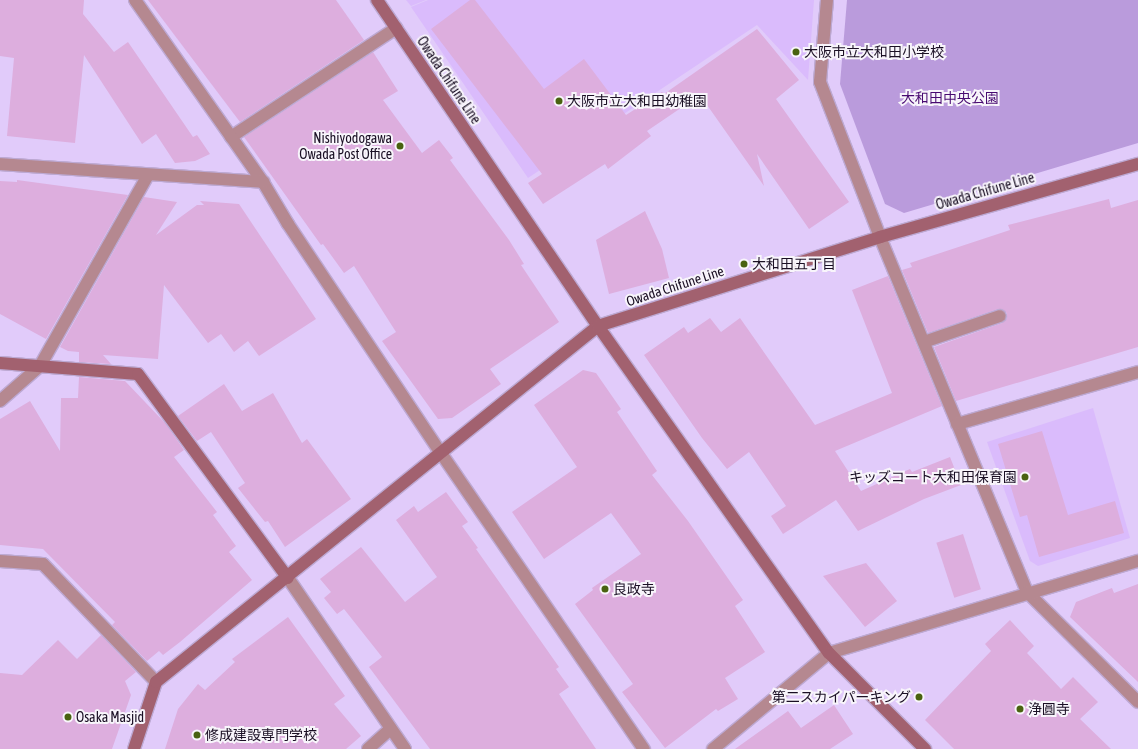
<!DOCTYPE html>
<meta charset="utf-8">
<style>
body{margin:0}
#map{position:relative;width:1138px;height:749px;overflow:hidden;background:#e1cbfa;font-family:"Asap Condensed","Noto Sans JP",sans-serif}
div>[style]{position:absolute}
.built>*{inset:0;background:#dabbfc}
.green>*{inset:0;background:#ba9bdc}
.building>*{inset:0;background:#ddaede;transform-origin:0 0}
.roads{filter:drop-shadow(1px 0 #bda9d3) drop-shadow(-1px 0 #bda9d3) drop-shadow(0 1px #bda9d3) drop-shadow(0 -1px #bda9d3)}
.lane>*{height:12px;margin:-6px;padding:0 6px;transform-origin:6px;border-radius:6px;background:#b58890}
.street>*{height:12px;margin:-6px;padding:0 6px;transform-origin:6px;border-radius:6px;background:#b58890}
.secondary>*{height:12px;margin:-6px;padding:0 6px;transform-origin:6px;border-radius:6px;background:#a2616f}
.dots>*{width:11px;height:11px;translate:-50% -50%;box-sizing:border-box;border:2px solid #f8f5fb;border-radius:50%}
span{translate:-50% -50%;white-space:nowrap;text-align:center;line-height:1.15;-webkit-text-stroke:4px #f8f5fb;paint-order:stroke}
.poi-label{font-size:14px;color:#1a0f24}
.left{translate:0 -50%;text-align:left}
.right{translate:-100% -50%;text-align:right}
.street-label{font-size:14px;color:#1a0f24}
.park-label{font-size:14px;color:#480a71}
</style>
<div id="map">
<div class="built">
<i style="clip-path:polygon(406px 0,426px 0,411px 6px)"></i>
<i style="clip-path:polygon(428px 0,814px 0,808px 80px,757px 25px,528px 178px,411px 7px)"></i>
<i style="clip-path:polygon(1093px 408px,1130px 538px,1038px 566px,1030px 561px,987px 442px)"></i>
</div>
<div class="green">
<i style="clip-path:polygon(847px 0,1138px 0,1138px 143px,904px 213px,885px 204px,840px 84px)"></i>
</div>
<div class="building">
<i style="clip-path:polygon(0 0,84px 0,83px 14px,114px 52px,128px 42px,193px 137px,197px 135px,210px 154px,195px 161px,175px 163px,156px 134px,142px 144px,84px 55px,75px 143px,7px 136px,14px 58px,0 56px)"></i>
<i style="clip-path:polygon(148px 0,336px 0,364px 40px,240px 122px)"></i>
<i style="clip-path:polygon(470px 0,475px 0,544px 89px,584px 59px,626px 115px,662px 92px,664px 94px,757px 29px,799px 80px,776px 99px,849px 202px,809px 229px,757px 154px,764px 186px,700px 95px,647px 131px,651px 136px,608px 169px,605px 164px,543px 204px,528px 183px,542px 174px,431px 29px)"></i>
<i style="clip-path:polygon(373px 52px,398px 91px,383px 100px,422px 153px,439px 140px,453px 158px,450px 160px,509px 240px,524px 264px,521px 265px,559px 322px,490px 369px,501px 384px,452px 418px,438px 419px,382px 341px,396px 332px,354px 266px,344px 273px,323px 244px,321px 245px,244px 137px)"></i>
<i style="clip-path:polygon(17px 180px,128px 195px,46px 339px,0 314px,0 181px,17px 182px)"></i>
<i style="clip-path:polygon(144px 197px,177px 202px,156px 235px,197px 205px,204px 205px,200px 201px,239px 204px,316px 319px,259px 356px,248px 341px,234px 352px,221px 334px,208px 343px,164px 285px,158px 359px,103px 355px,111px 364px,79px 362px,79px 352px,68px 351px,60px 347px)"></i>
<i style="clip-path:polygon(1109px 199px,1111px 208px,1138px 200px,1138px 347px,956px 401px,934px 347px,1002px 323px,1007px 318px,1007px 313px,998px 309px,928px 333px,902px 270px,912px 267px,910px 263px,1010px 230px,1008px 225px)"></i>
<i style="clip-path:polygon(645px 211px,662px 249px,669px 278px,609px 294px,596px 240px)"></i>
<i style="clip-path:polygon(888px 276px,942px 406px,835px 451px,861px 491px,910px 469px,912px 472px,950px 457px,961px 485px,924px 499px,858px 531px,836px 500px,783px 534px,771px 516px,786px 506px,749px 452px,727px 469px,702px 438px,644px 355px,684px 327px,688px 333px,710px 318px,721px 332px,740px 318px,815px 425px,892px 393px,852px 290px)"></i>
<i style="clip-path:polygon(583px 370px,596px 373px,621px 409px,617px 412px,657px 471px,652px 475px,688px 521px,743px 600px,735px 606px,765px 652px,725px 678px,738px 699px,718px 711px,716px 709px,665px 748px,622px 692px,633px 684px,575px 604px,593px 590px,592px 588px,641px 554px,611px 513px,544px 559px,512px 512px,577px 467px,534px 405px)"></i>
<i style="clip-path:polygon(79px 377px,125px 381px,166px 424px,184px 450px,174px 457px,217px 512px,213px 515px,236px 546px,229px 552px,252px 580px,180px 642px,163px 655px,159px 651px,147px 661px,112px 625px,115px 622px,43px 549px,0 545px,0 419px,30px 401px,60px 451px,61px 398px,78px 398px)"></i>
<i style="clip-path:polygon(224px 384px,242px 411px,273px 393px,302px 443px,307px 439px,351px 499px,285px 547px,268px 521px,265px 522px,238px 488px,245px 483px,211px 432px,197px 441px,178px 416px)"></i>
<i style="clip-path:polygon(1042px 431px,1068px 515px,1115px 501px,1124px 533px,1039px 557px,1027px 515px,1020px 517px,998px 444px)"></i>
<i style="clip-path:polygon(446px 492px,468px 522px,462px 526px,478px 548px,476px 549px,559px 667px,556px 669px,569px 687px,559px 694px,596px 749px,430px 749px,369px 667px,382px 657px,344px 609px,337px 614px,324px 598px,331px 592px,320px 579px,361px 547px,405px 602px,437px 577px,396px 520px,414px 506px,418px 512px)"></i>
<i style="left:963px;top:534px;width:58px;height:28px;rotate:72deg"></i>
<i style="clip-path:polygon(866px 563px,897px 601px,865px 627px,823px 576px)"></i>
<i style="clip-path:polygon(1138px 584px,1138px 682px,1070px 617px,1076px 602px,1112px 588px,1114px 593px)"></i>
<i style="clip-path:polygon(288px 617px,345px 696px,334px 704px,361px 736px,346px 749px,165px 749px,178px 709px,198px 684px,205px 690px,235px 662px,232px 659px)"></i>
<i style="clip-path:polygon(1010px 620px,1034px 646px,1027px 653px,1061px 689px,1073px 677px,1098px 702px,1080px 719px,1111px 749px,954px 749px,925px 720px,991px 651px,985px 644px)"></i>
<i style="clip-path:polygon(101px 635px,136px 672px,125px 681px,131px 695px,112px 749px,0 749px,0 673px,22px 675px,58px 640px,77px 659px)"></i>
<i style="clip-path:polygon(834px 705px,853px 734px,830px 749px,735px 749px,788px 711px,801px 728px)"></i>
</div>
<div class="roads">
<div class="lane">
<i style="left:231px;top:137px;width:198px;rotate:-33.4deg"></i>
<i style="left:924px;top:342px;width:80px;rotate:-18.9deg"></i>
<i style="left:0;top:401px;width:53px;rotate:-41.2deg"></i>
<i style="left:40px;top:366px;width:219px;rotate:-60.5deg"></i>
</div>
<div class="street">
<i style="left:135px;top:0;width:223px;rotate:54.9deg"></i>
<i style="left:263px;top:182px;width:49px;rotate:59.2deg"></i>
<i style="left:288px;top:224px;width:275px;rotate:56.3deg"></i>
<i style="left:441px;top:453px;width:359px;rotate:55.6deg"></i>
<i style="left:827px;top:0;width:82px;rotate:94.9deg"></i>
<i style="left:820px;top:82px;width:166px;rotate:68.8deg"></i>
<i style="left:880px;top:237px;width:384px;rotate:67.5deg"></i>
<i style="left:1027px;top:592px;width:156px;rotate:44.7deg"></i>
<i style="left:0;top:164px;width:264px;rotate:3.9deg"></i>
<i style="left:957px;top:424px;width:188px;rotate:-16deg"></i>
<i style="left:0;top:561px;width:43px;rotate:4deg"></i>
<i style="left:43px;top:564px;width:163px;rotate:46.2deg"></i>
<i style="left:288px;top:578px;width:207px;rotate:55.6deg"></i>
<i style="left:368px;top:749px;width:30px;rotate:-42deg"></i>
<i style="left:713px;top:749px;width:151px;rotate:-39.6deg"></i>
<i style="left:829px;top:653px;width:322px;rotate:-16.6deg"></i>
</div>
<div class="secondary">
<i style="left:377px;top:0;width:394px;rotate:55.9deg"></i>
<i style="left:598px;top:326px;width:400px;rotate:54.8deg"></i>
<i style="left:829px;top:653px;width:136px;rotate:45deg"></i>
<i style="left:0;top:363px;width:138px;rotate:4.6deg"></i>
<i style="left:138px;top:374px;width:253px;rotate:53.7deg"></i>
<i style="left:134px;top:749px;width:71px;rotate:-71.8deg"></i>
<i style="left:156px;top:682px;width:568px;rotate:-38.85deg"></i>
<i style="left:598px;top:326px;width:296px;rotate:-17.5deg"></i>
<i style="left:880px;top:237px;width:268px;rotate:-15.8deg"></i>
</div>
</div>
<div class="dots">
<i style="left:796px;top:52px;background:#496210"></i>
<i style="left:559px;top:101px;background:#496210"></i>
<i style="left:400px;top:146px;background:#496210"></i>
<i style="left:744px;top:264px;background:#496210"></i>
<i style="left:1025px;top:477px;background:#496210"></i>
<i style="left:605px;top:589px;background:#496210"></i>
<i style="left:919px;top:697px;background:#496210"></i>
<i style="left:1020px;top:709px;background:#496210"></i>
<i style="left:68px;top:717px;background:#496210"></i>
<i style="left:197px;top:735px;background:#496210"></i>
</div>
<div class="poi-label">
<span class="left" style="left:804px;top:52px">大阪市立大和田小学校</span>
<span class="left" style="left:567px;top:101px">大阪市立大和田幼稚園</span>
<span class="right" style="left:392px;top:146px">Nishiyodogawa<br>Owada Post Office</span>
<span class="left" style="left:752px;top:264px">大和田五丁目</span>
<span class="right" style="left:1017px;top:477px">キッズコート大和田保育園</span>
<span class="left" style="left:613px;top:589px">良政寺</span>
<span class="right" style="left:911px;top:697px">第二スカイパーキング</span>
<span class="left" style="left:1028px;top:709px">浄圓寺</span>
<span class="left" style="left:76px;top:717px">Osaka Masjid</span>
<span class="left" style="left:205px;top:735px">修成建設専門学校</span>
</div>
<div class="street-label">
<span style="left:449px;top:80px;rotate:56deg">Owada Chifune Line</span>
<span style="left:985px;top:191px;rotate:-16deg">Owada Chifune Line</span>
<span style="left:675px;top:286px;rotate:-18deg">Owada Chifune Line</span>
</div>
<div class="park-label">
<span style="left:950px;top:98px">大和田中央公園</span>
</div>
</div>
